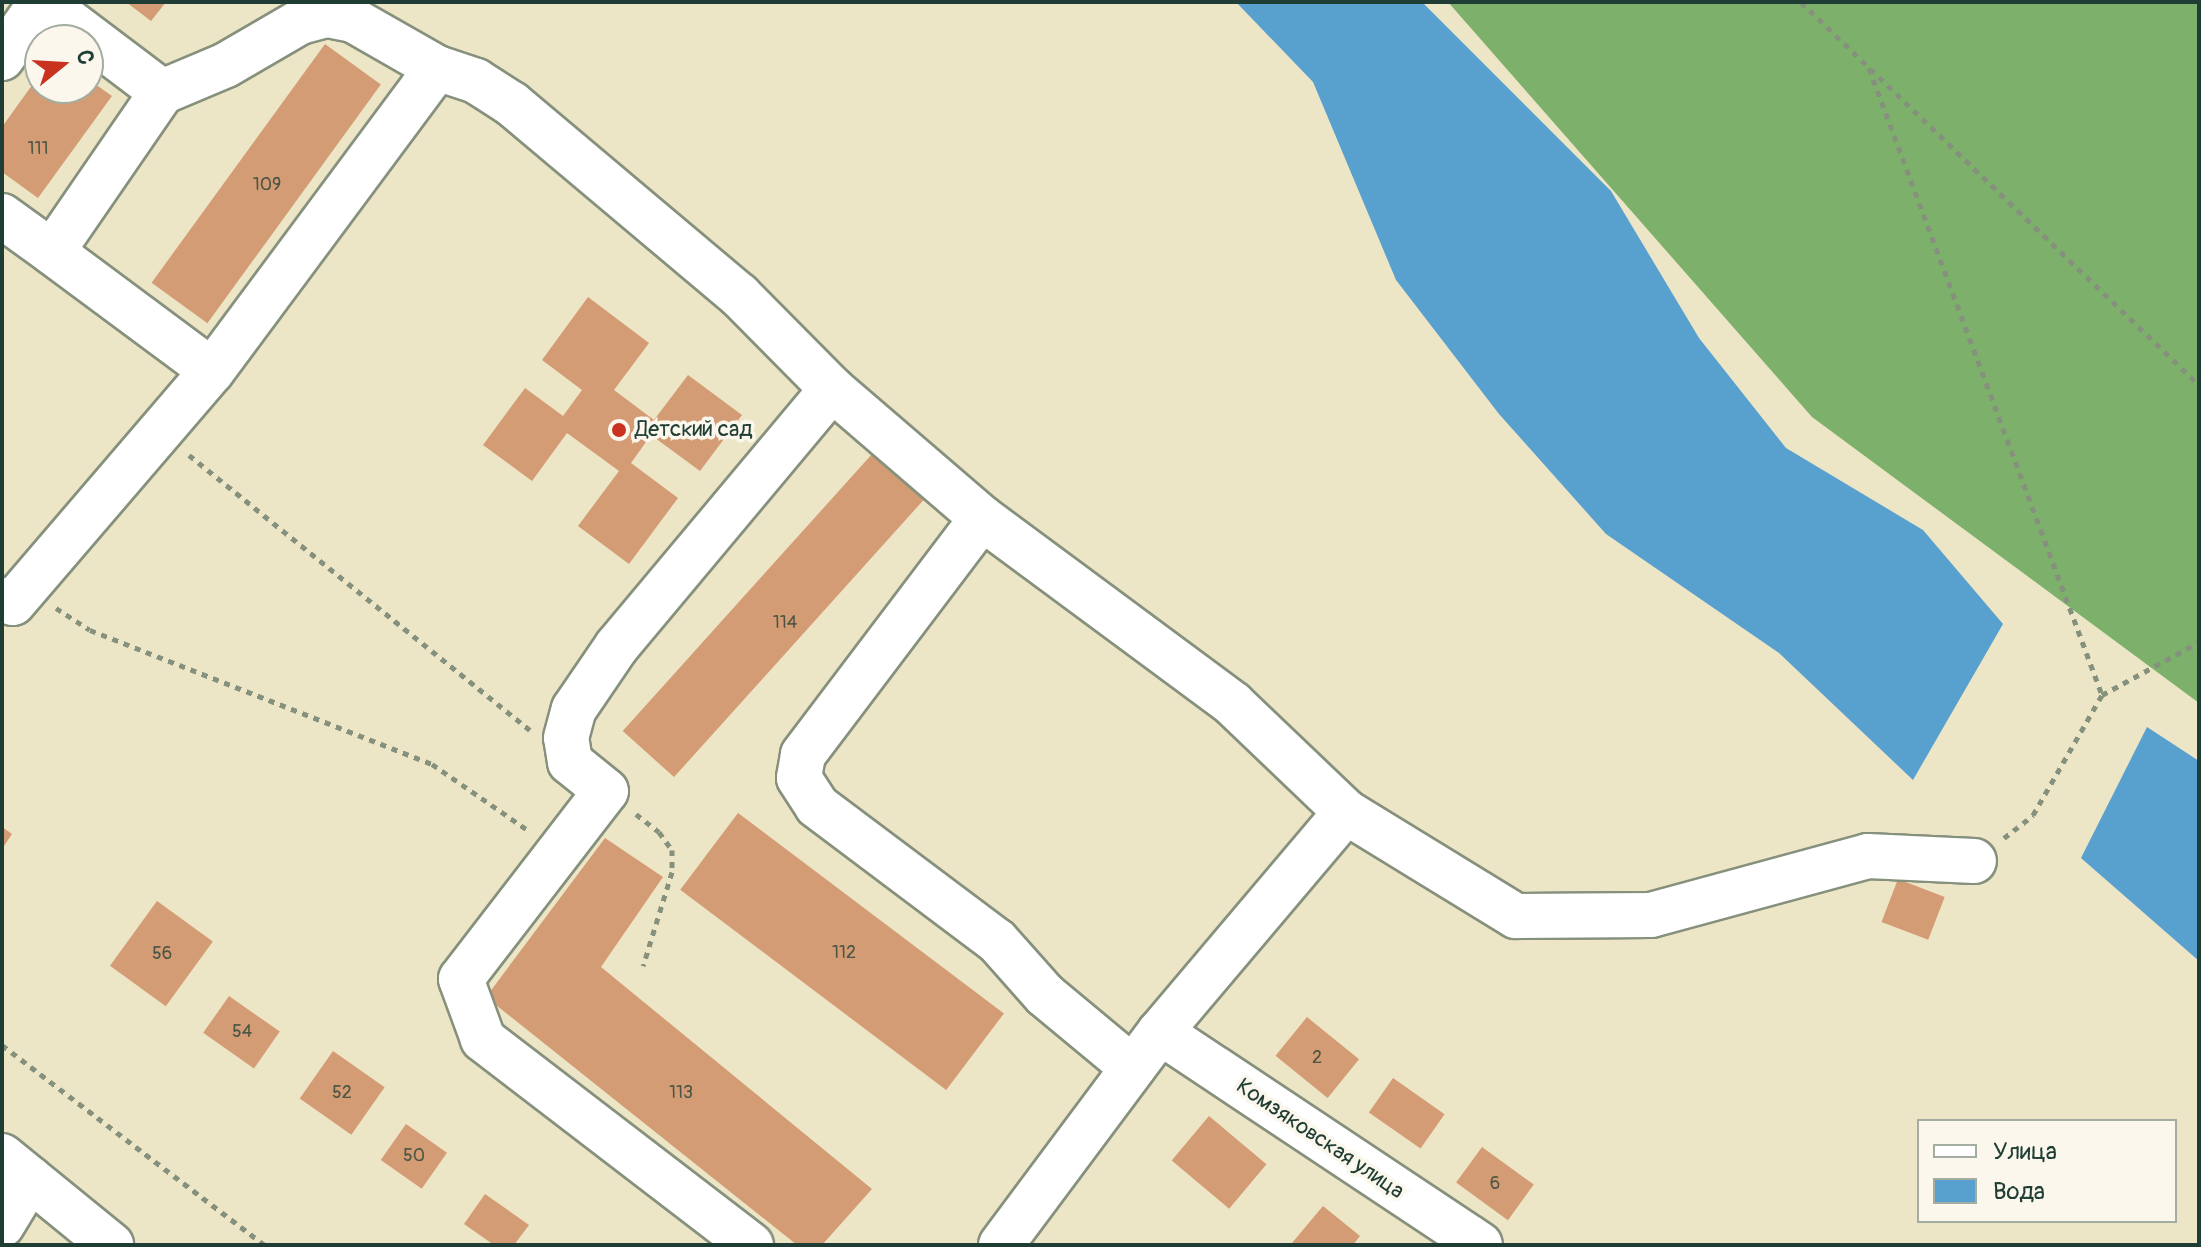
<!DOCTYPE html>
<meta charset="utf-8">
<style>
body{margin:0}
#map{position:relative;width:2201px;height:1247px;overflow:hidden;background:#ece5c6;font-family:Pangolin,sans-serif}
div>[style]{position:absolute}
.forest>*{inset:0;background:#7cb06b}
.water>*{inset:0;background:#58a1cf}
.building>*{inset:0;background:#d49c74;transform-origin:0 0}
.path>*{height:5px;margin-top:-2.5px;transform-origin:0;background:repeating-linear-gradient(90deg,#86917d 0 6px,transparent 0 12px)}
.roads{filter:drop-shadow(2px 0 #86917d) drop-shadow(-2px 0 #86917d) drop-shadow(0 2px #86917d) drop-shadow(0 -2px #86917d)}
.minor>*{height:44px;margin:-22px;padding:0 22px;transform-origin:22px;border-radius:22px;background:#fff}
.dots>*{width:22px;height:22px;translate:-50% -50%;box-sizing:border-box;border:4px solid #fbf7ec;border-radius:50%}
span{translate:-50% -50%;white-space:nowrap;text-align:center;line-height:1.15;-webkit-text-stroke:7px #fbf7ec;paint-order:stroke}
.number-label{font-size:18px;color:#4c5544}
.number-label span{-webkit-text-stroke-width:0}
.poi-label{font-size:22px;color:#1f3d34}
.left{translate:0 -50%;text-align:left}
.street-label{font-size:22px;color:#1f3d34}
.frame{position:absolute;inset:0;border:4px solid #1f3d34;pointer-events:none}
.legend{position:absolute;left:1917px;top:1119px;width:260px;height:104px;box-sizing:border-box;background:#fbf7ec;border:2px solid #a3ada2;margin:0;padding:10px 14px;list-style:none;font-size:24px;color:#1f3d34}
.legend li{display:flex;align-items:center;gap:16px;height:40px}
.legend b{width:40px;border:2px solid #a3ada2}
.north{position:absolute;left:24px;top:24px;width:80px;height:80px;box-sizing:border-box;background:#fbf7ec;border:2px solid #a3ada2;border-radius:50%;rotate:72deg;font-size:22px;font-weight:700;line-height:32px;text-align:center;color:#1f3d34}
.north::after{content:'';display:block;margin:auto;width:28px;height:36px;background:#c8321e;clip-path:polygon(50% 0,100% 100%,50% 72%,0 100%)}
</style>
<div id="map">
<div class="forest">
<i style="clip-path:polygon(1448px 2px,2199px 2px,2199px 703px,1812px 417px)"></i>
</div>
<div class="water">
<i style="clip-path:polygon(1236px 2px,1422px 2px,1611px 191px,1699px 338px,1786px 448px,1923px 530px,2003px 624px,1913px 780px,1779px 653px,1606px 534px,1499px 414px,1396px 280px,1313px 82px)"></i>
<i style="clip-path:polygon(2147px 727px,2199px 761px,2199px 961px,2081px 858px)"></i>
</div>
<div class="building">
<i style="clip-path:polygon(126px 2px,166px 2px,151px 21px)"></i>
<i style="left:325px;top:44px;width:69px;height:295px;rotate:36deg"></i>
<i style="clip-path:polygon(40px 74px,40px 88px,88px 88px,88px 79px,112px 96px,38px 198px,2px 172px,2px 127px)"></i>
<i style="clip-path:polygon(588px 297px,649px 343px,614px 390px,654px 420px,688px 375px,742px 415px,700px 471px,651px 435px,631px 463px,678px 498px,629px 564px,578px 526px,619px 471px,567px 433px,532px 481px,483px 445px,525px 388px,563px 416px,582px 390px,542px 360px)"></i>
<i style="left:873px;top:453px;width:69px;height:374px;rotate:42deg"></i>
<i style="left:738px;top:813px;width:333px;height:96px;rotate:37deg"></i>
<i style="clip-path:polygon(2px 827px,12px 834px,2px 849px)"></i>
<i style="clip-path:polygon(605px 838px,663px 877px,601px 967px,872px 1189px,822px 1245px,797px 1245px,486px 997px)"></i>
<i style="left:1898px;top:879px;width:50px;height:46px;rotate:21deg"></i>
<i style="left:157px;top:901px;width:69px;height:80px;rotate:36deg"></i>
<i style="left:229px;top:996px;width:62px;height:45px;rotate:35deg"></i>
<i style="left:1307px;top:1017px;width:67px;height:50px;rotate:39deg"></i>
<i style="left:333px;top:1051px;width:63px;height:58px;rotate:35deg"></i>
<i style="left:1393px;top:1078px;width:63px;height:42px;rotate:35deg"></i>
<i style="left:1209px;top:1116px;width:75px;height:58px;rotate:40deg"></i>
<i style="left:406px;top:1124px;width:50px;height:44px;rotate:35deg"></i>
<i style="left:1482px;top:1147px;width:64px;height:44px;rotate:36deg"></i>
<i style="clip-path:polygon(485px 1194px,529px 1225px,514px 1245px,494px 1245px,464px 1224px)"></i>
<i style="clip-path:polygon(1323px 1206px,1360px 1236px,1353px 1245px,1292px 1243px)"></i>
</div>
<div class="path">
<i style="left:1801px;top:2px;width:552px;rotate:43.9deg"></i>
<i style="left:1869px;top:68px;width:669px;rotate:69.61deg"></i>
<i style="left:189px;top:455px;width:438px;rotate:38.9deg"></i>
<i style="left:56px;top:608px;width:40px;rotate:32.9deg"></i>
<i style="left:90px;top:630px;width:367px;rotate:21.4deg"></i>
<i style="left:432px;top:764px;width:118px;rotate:34.6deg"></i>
<i style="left:636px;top:814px;width:29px;rotate:38deg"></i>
<i style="left:659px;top:832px;width:22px;rotate:54deg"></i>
<i style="left:672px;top:850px;width:22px;rotate:90deg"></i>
<i style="left:672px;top:872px;width:98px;rotate:107.1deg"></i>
<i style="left:2004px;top:838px;width:37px;rotate:-38deg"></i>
<i style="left:2033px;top:815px;width:138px;rotate:-60.1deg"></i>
<i style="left:2102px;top:695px;width:111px;rotate:-28.7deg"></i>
<i style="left:2px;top:1045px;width:330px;rotate:37.3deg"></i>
</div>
<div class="roads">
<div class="minor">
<i style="left:43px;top:2px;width:149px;rotate:37.1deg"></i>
<i style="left:162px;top:92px;width:69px;rotate:-22.9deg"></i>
<i style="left:226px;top:65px;width:86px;rotate:-30.2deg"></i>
<i style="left:300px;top:22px;width:28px;rotate:-15deg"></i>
<i style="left:327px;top:15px;width:26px;rotate:11deg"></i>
<i style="left:353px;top:20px;width:97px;rotate:29.7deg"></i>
<i style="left:437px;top:68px;width:41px;rotate:18.4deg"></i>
<i style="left:476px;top:81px;width:43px;rotate:32.6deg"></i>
<i style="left:512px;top:104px;width:297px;rotate:40.1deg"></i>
<i style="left:739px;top:295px;width:132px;rotate:45.3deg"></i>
<i style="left:832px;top:389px;width:198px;rotate:40.7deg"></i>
<i style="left:982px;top:518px;width:312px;rotate:36.5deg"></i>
<i style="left:1233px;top:704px;width:156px;rotate:43.7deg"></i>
<i style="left:1346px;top:812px;width:199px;rotate:31.5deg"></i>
<i style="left:1516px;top:916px;width:135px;rotate:-0.4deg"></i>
<i style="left:1651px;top:915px;width:225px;rotate:-15.2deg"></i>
<i style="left:1868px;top:856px;width:106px;rotate:2.7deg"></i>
<i style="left:2px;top:58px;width:68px;rotate:-55.1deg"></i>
<i style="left:162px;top:92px;width:194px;rotate:124.5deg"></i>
<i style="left:52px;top:252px;width:199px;rotate:36.6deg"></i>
<i style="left:2px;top:216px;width:62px;rotate:35.8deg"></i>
<i style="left:982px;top:518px;width:297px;rotate:127.1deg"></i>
<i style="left:803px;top:755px;width:23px;rotate:100deg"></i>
<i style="left:799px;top:778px;width:33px;rotate:57deg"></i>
<i style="left:817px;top:806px;width:225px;rotate:36.9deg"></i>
<i style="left:997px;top:941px;width:72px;rotate:48.4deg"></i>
<i style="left:1045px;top:995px;width:114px;rotate:39.7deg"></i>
<i style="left:2px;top:600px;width:11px;rotate:15deg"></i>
<i style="left:13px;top:603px;width:306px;rotate:-49.4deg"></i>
<i style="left:212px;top:371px;width:377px;rotate:-53.4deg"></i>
<i style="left:1160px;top:1032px;width:384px;rotate:33.6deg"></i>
<i style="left:2px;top:1156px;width:141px;rotate:39.2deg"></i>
<i style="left:2px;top:1225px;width:54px;rotate:-58.7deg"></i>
<i style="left:751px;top:1245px;width:338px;rotate:-142.5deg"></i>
<i style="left:483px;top:1039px;width:64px;rotate:-110.1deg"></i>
<i style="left:461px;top:979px;width:237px;rotate:-52.4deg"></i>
<i style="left:606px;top:791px;width:46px;rotate:-141.1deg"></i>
<i style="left:570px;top:762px;width:24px;rotate:-99deg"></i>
<i style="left:566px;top:738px;width:30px;rotate:-75deg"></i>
<i style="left:574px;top:709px;width:76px;rotate:-55.7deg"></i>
<i style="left:617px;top:646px;width:335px;rotate:-50.1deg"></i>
<i style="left:1001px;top:1245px;width:266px;rotate:-53.3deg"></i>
<i style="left:1160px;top:1032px;width:288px;rotate:-49.8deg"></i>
</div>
</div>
<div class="dots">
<i style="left:619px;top:430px;background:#c8321e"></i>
</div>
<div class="number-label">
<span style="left:38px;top:149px">111</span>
<span style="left:267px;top:185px">109</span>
<span style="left:785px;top:623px">114</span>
<span style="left:844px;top:953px">112</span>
<span style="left:162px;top:954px">56</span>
<span style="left:242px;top:1032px">54</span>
<span style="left:1317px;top:1058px">2</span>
<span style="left:342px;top:1093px">52</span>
<span style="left:681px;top:1093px">113</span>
<span style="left:414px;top:1156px">50</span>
<span style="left:1495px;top:1184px">6</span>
</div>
<div class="poi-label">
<span class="left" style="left:635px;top:430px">Детский сад</span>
</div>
<div class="street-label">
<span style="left:1320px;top:1139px;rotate:34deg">Комзяковская улица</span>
</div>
<div class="frame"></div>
<ul class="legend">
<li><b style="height:10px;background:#fff"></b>Улица</li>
<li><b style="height:22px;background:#58a1cf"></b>Вода</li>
</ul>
<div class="north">С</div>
</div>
